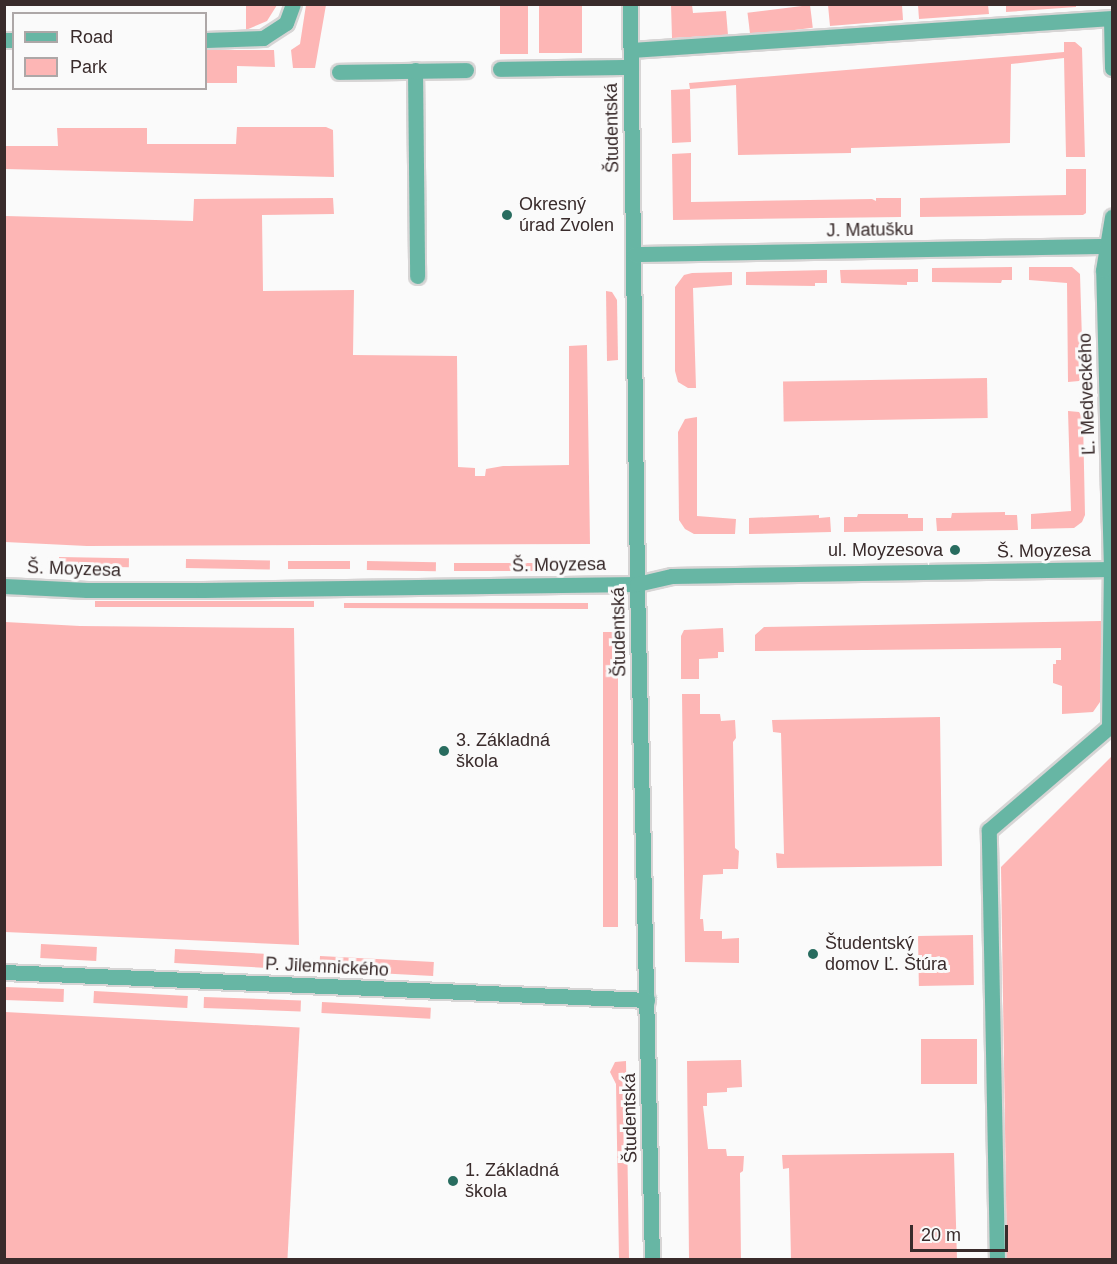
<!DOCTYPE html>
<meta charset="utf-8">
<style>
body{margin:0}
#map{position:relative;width:1117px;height:1264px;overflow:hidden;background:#fafafa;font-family:Arial,sans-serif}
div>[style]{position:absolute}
.green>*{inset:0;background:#fdb6b5;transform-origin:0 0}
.roads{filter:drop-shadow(2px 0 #d7d5d5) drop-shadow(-2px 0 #d7d5d5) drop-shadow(0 2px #d7d5d5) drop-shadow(0 -2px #d7d5d5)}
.lane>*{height:15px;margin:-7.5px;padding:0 7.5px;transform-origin:7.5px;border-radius:7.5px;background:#67b6a4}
.street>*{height:15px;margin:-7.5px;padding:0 7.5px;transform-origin:7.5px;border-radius:7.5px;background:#67b6a4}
.dots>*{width:16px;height:16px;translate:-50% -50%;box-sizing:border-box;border:3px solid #fafafa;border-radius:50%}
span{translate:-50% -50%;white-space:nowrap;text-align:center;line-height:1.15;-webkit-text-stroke:6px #fafafa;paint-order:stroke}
.street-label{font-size:18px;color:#392b2b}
.poi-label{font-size:18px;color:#392b2b}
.left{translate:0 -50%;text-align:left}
.right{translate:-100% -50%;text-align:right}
.frame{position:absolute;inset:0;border:6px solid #392b2b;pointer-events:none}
.legend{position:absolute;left:12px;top:12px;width:195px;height:78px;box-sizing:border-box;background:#fafafa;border:2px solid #ada7a7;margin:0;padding:8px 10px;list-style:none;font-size:18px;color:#392b2b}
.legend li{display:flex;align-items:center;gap:12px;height:30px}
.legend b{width:30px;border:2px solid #ada7a7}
.scale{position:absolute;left:910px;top:1225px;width:98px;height:27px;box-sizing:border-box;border:3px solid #392b2b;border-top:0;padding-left:8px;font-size:18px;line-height:21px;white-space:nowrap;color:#392b2b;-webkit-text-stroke:4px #fafafa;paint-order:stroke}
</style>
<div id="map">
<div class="green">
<i style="clip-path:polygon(246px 5px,246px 4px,277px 5px,267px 21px,246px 30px)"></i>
<i style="clip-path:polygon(306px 5px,326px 5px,315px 68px,293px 68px,291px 50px,300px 44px)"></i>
<i style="left:500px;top:5px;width:28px;height:49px"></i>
<i style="left:539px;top:5px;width:43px;height:48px"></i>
<i style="clip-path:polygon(671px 5px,692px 5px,693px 13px,726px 11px,728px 35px,672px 38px)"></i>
<i style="left:810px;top:5px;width:23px;height:63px;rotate:83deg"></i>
<i style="clip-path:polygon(828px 5px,902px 5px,903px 20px,830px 26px)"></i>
<i style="clip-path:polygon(918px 5px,988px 5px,989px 14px,919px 19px)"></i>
<i style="clip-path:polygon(1076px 5px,1076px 7px,1006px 12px,1006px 5px)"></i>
<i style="clip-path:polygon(1064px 42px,1075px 42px,1082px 48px,1085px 157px,1066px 157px,1064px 58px,1011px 64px,1010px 143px,851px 148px,851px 153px,738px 155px,736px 85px,690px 89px,691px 142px,672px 143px,671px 90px,690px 89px,689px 83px,1064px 52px)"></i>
<i style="clip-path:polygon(206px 50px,274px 50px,275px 67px,237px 66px,237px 83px,206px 83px)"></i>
<i style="clip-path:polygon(237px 127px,326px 127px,333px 130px,334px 177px,5px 169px,5px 146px,58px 146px,57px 128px,147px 128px,147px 144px,236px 144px)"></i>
<i style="clip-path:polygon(691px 153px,691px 202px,872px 199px,876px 201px,876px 198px,901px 198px,901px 217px,673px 220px,672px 154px)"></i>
<i style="clip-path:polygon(1066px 169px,1086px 169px,1086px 213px,1083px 215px,920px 217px,920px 198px,1066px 195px)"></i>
<i style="clip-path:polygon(333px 198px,334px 214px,262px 215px,263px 291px,354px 290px,353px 355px,457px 356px,458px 467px,475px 468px,475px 476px,485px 476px,486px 469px,503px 466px,569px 465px,569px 346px,587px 345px,590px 544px,87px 546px,5px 542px,5px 216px,193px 221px,194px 199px)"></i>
<i style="clip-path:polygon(1012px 267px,1012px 280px,1002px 280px,1001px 283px,932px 282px,932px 268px)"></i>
<i style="clip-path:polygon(1029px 267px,1072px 267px,1080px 274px,1083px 374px,1079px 381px,1068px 382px,1067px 283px,1029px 280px)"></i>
<i style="clip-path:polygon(918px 269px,918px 282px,907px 282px,907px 285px,841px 283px,840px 270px)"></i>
<i style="clip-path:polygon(827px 270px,827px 283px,815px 283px,815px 286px,746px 285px,746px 272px)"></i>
<i style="clip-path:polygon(732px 272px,732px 285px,693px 288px,696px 388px,688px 388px,678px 382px,675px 371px,675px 287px,684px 275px,692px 273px)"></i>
<i style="clip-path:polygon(606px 291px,612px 292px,617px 300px,618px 360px,607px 361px)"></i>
<i style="left:987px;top:378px;width:40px;height:204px;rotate:89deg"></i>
<i style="clip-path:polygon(1068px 411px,1079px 412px,1083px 419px,1085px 515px,1082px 522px,1074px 528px,1031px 529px,1031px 514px,1071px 511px)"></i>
<i style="clip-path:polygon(697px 417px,697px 516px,736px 519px,735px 534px,694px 534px,685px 529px,679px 520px,678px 432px,685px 419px)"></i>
<i style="clip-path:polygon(1005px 512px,1005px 515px,1017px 515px,1018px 530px,937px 531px,936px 518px,951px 518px,952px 513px)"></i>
<i style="clip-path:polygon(858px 514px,908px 514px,908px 518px,923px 518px,923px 531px,844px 532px,844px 517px,857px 517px)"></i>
<i style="clip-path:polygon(819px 515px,819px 518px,830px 517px,831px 532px,749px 534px,749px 518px)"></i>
<i style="left:59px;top:557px;width:70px;height:9px;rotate:1deg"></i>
<i style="left:186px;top:559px;width:84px;height:9px;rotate:1deg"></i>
<i style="left:288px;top:561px;width:62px;height:8px"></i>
<i style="left:367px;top:561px;width:69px;height:9px;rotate:1deg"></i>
<i style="left:454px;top:563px;width:139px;height:8px"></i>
<i style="left:95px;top:601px;width:219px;height:6px"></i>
<i style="clip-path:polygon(344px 603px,588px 603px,588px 609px,344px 608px)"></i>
<i style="clip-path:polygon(1101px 621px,1101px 687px,1100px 702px,1093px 712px,1062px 714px,1062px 686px,1053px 683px,1053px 664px,1056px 664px,1056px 660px,1061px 660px,1061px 648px,755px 651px,755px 635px,764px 627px)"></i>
<i style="clip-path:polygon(5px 622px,80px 626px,294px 628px,299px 945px,5px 932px)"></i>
<i style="clip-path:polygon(723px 628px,724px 652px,718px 652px,718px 658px,699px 659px,699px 679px,681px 679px,681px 636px,684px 630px)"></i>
<i style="left:603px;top:632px;width:15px;height:295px"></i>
<i style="clip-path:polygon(682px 694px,700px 694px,700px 714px,720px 714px,721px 721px,735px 720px,736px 738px,733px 742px,735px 848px,739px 851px,738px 869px,723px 869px,723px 874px,703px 875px,700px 919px,703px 919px,704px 931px,722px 931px,722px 939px,739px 938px,739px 963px,685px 962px)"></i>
<i style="clip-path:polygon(940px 717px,942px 866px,777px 868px,776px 853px,784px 854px,781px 733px,773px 732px,772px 720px)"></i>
<i style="clip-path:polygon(1112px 756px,1112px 1259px,1007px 1259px,1001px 867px)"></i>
<i style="left:973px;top:935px;width:50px;height:55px;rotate:89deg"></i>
<i style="left:41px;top:944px;width:56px;height:14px;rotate:3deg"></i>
<i style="left:175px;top:949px;width:89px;height:14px;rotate:3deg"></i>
<i style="left:320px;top:956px;width:114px;height:14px;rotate:3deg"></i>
<i style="left:5px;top:987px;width:59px;height:13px;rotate:2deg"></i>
<i style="left:94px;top:991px;width:94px;height:12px;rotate:3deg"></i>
<i style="left:204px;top:997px;width:97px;height:11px;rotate:2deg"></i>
<i style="left:322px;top:1002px;width:109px;height:11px;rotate:3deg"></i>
<i style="left:5px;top:1012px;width:295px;height:247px;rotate:3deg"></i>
<i style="left:977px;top:1039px;width:45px;height:56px;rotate:90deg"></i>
<i style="clip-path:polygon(741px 1060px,742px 1087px,727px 1088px,727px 1092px,707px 1093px,707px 1106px,703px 1106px,708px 1149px,726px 1149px,727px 1156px,744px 1156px,743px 1171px,740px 1173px,741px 1259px,689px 1259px,687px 1061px)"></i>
<i style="clip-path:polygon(626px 1061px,629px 1259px,619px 1260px,616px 1084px,610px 1072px,615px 1062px)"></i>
<i style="clip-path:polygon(954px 1153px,957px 1259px,791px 1259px,789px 1168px,783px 1169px,782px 1155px)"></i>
</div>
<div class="roads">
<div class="lane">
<i style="left:4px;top:40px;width:10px"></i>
<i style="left:206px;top:40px;width:57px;rotate:-2deg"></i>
<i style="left:263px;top:38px;width:27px;rotate:-33deg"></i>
<i style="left:286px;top:23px;width:20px;rotate:-70deg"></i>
<i style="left:631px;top:50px;width:482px;rotate:-3.8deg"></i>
<i style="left:500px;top:69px;width:131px;rotate:-0.9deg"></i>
<i style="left:415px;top:70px;width:206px;rotate:89.4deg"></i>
<i style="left:339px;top:72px;width:127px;rotate:-0.9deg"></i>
<i style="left:997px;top:1260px;width:430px;rotate:-91.1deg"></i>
<i style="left:989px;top:830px;width:158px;rotate:-40.6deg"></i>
<i style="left:1109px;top:727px;width:158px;rotate:-89.3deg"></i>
</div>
<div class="street">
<i style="left:630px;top:4px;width:580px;rotate:89.31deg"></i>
<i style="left:637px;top:584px;width:676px;rotate:88.73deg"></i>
<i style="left:1111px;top:19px;width:49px;rotate:88.8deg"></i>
<i style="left:634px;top:254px;width:472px;rotate:-1deg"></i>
<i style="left:1111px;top:569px;width:299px;rotate:-91.5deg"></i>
<i style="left:1103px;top:270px;width:54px;rotate:-80.4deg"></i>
<i style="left:4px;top:586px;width:83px;rotate:2.8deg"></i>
<i style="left:87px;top:590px;width:116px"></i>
<i style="left:203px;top:590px;width:434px;rotate:-0.8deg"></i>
<i style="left:637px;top:584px;width:36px;rotate:-13deg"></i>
<i style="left:672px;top:576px;width:440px;rotate:-0.9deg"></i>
<i style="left:4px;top:972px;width:644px;rotate:2.49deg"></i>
</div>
</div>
<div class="dots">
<i style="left:507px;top:215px;background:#286c5f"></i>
<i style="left:955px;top:550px;background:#286c5f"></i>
<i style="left:444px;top:751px;background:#286c5f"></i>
<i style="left:813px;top:954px;background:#286c5f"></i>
<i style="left:453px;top:1181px;background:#286c5f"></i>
</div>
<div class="street-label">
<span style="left:612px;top:128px;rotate:-91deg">Študentská</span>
<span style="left:870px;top:230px;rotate:-1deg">J. Matušku</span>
<span style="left:1087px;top:394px;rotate:-92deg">Ľ. Medveckého</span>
<span style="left:1044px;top:551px;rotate:-1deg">Š. Moyzesa</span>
<span style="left:559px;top:565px;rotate:-1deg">Š. Moyzesa</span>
<span style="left:74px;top:569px;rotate:2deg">Š. Moyzesa</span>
<span style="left:619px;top:632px;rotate:-91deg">Študentská</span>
<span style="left:327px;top:967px;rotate:3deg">P. Jilemnického</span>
<span style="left:630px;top:1118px;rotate:-91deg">Študentská</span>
</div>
<div class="poi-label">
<span class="left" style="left:519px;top:215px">Okresný<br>úrad Zvolen</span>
<span class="right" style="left:943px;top:550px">ul. Moyzesova</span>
<span class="left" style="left:456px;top:751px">3. Základná<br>škola</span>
<span class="left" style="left:825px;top:954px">Študentský<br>domov Ľ. Štúra</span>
<span class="left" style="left:465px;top:1181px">1. Základná<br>škola</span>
</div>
<div class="frame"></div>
<ul class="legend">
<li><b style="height:8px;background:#67b6a4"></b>Road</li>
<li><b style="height:16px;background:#fdb6b5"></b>Park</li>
</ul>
<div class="scale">20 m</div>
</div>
